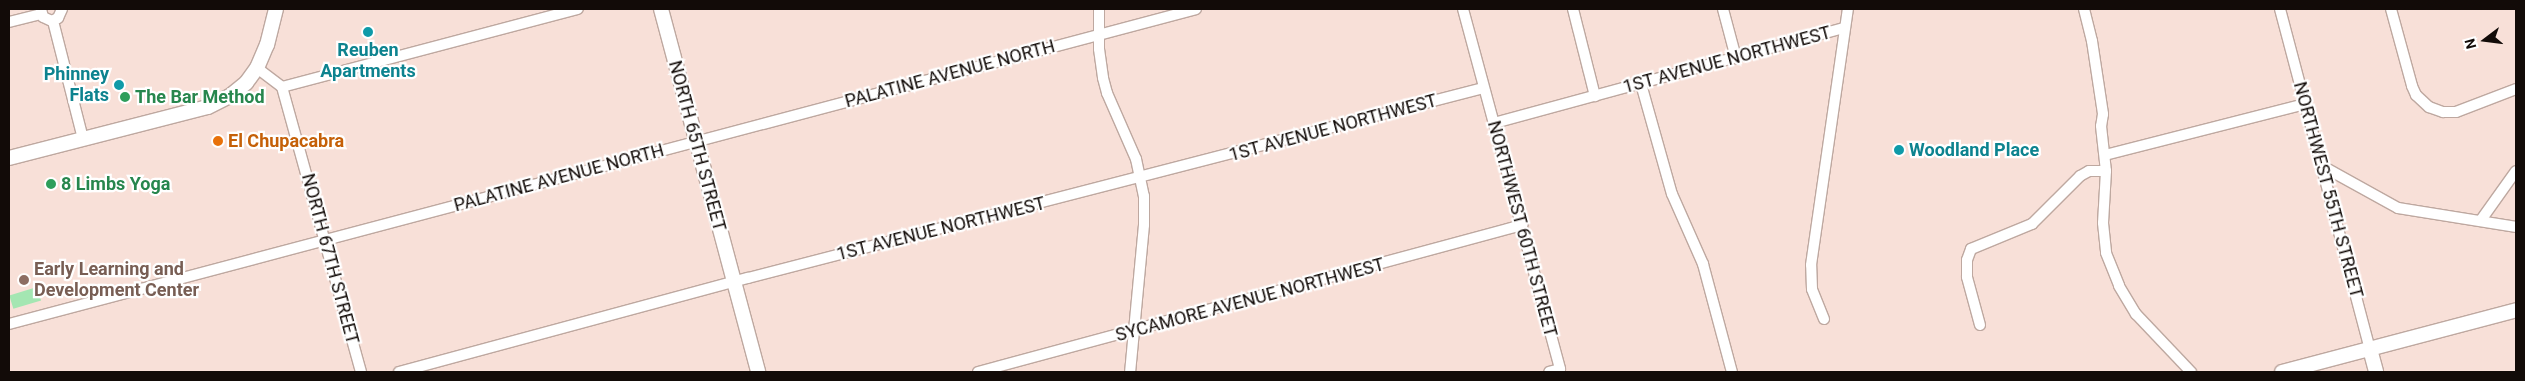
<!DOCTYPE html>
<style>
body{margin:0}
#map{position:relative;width:2525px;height:381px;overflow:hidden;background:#f8e0d8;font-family:Roboto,sans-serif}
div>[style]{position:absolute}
.green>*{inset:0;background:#a4e6b2;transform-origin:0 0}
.roads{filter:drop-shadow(1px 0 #bea8a0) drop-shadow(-1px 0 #bea8a0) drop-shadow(0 1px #bea8a0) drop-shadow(0 -1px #bea8a0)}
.street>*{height:10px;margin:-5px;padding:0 5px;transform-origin:5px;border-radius:5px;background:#fff}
.secondary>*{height:14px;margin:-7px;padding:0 7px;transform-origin:7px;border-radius:7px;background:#fff}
.dots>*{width:14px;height:14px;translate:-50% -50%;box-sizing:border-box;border:2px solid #fff;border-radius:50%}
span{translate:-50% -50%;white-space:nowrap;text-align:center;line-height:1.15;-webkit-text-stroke:4.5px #fff;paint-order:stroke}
.culture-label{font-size:18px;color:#0d838f;font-weight:700}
.right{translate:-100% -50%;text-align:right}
.left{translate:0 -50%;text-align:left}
.street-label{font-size:18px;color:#120b08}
.leisure-label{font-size:18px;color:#27864d;font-weight:700}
.food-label{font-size:18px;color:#c56008;font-weight:700}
.education-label{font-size:18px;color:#785e54;font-weight:700}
.frame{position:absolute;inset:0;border:10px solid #120b08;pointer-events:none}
.north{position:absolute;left:2460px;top:15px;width:50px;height:50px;-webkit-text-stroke:4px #fff;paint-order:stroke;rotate:255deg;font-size:14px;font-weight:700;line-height:20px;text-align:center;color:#120b08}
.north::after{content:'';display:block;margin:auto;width:18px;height:22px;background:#120b08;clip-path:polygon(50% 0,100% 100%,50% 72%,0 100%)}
</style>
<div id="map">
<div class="green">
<i style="left:37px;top:287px;width:14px;height:29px;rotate:73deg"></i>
</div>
<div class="roads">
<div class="street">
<i style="left:41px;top:9px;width:8px;rotate:76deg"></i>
<i style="left:43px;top:17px;width:10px;rotate:24deg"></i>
<i style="left:52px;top:21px;width:7px;rotate:-27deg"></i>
<i style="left:58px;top:18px;width:10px;rotate:-66deg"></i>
<i style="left:1099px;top:9px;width:40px;rotate:90deg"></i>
<i style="left:1099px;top:49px;width:29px;rotate:82deg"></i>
<i style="left:1103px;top:78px;width:16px;rotate:75deg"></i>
<i style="left:1107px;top:93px;width:72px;rotate:66.3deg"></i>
<i style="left:1136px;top:159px;width:38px;rotate:78deg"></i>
<i style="left:1144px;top:196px;width:29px;rotate:90deg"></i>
<i style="left:1144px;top:225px;width:148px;rotate:95.4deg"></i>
<i style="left:1463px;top:9px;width:373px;rotate:74.9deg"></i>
<i style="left:1560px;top:369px;width:11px;rotate:165deg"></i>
<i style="left:1573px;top:9px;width:90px;rotate:75.8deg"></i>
<i style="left:1723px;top:9px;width:51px;rotate:75.1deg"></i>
<i style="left:2084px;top:9px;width:33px;rotate:76deg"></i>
<i style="left:2092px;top:41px;width:74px;rotate:81.4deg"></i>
<i style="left:2103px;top:114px;width:12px;rotate:99deg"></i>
<i style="left:2101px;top:126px;width:45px;rotate:83.7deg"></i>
<i style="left:2106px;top:171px;width:52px;rotate:93.3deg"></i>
<i style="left:2103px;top:223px;width:30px;rotate:84deg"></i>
<i style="left:2106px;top:253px;width:35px;rotate:68deg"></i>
<i style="left:2119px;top:286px;width:33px;rotate:59deg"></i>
<i style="left:2136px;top:314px;width:80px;rotate:46.5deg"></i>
<i style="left:2280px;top:9px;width:352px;rotate:75.2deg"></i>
<i style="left:2391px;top:9px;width:80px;rotate:74.7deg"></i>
<i style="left:2412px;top:86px;width:10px;rotate:66deg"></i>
<i style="left:2416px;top:95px;width:18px;rotate:43deg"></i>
<i style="left:2429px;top:107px;width:15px;rotate:20deg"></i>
<i style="left:2443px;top:112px;width:13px"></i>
<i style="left:2456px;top:112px;width:64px;rotate:-21deg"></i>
<i style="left:53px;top:21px;width:122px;rotate:75.7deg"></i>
<i style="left:9px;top:22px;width:33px;rotate:-14deg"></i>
<i style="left:257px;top:68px;width:31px;rotate:37deg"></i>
<i style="left:282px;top:87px;width:306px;rotate:-14.8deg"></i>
<i style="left:1641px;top:84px;width:114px;rotate:74.3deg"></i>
<i style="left:1672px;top:194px;width:77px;rotate:66.1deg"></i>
<i style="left:1703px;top:264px;width:112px;rotate:75deg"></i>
<i style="left:282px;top:87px;width:296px;rotate:74.5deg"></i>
<i style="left:1494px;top:123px;width:363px;rotate:-15.2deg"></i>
<i style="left:2105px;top:155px;width:206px;rotate:-14.3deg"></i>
<i style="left:2322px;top:166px;width:87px;rotate:28.9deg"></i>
<i style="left:2398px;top:208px;width:120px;rotate:9.1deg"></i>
<i style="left:2481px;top:220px;width:60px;rotate:-54.5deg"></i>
<i style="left:1824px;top:319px;width:32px;rotate:-112deg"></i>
<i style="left:1812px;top:289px;width:24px;rotate:-92deg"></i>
<i style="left:1811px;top:265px;width:259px;rotate:-81.8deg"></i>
<i style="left:9px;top:324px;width:1228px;rotate:-14.86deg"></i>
<i style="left:1980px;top:325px;width:50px;rotate:-105.2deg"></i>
<i style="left:1967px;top:277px;width:17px;rotate:-90deg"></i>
<i style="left:1967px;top:260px;width:12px;rotate:-70deg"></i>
<i style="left:1971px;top:249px;width:66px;rotate:-22.3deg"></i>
<i style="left:2032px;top:224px;width:68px;rotate:-45deg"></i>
<i style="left:2080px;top:176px;width:10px;rotate:-29deg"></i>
<i style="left:2089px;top:171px;width:17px"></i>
<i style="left:399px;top:372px;width:361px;rotate:-15.1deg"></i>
<i style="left:748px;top:278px;width:759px;rotate:-14.49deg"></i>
<i style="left:978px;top:372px;width:564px;rotate:-15.12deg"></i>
</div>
<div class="secondary">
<i style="left:661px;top:9px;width:376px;rotate:75deg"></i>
<i style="left:9px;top:158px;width:205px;rotate:-14.4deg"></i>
<i style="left:208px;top:107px;width:25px;rotate:-27deg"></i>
<i style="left:230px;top:96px;width:21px;rotate:-39deg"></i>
<i style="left:246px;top:83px;width:19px;rotate:-54deg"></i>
<i style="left:257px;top:68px;width:25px;rotate:-67deg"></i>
<i style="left:267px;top:45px;width:37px;rotate:-76deg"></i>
<i style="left:2370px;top:349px;width:24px;rotate:75deg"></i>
<i style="left:2282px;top:372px;width:242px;rotate:-14.8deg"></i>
</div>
</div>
<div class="dots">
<i style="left:368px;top:32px;background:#0f9aa8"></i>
<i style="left:119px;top:85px;background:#0f9aa8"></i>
<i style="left:125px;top:97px;background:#2e9e5b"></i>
<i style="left:218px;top:141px;background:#e8710a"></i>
<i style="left:1899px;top:150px;background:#0f9aa8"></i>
<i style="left:51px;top:184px;background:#2e9e5b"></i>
<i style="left:24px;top:280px;background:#8d6e63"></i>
</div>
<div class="culture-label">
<span style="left:368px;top:61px">Reuben<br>Apartments</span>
<span class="right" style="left:109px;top:85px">Phinney<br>Flats</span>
<span class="left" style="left:1909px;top:150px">Woodland Place</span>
</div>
<div class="street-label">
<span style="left:1727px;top:60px;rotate:-15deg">1ST AVENUE NORTHWEST</span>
<span style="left:950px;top:74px;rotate:-15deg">PALATINE AVENUE NORTH</span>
<span style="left:1333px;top:128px;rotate:-15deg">1ST AVENUE NORTHWEST</span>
<span style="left:697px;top:146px;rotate:75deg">NORTH 65TH STREET</span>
<span style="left:559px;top:178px;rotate:-15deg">PALATINE AVENUE NORTH</span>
<span style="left:2328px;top:190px;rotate:75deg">NORTHWEST 55TH STREET</span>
<span style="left:941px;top:229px;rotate:-14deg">1ST AVENUE NORTHWEST</span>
<span style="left:1522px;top:229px;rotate:75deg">NORTHWEST 60TH STREET</span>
<span style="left:330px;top:259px;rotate:75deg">NORTH 67TH STREET</span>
<span style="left:1250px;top:300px;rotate:-15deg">SYCAMORE AVENUE NORTHWEST</span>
</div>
<div class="leisure-label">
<span class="left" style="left:135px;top:97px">The Bar Method</span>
<span class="left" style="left:61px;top:184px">8 Limbs Yoga</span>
</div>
<div class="food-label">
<span class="left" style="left:228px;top:141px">El Chupacabra</span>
</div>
<div class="education-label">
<span class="left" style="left:34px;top:280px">Early Learning and<br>Development Center</span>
</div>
<div class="frame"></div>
<div class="north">N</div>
</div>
